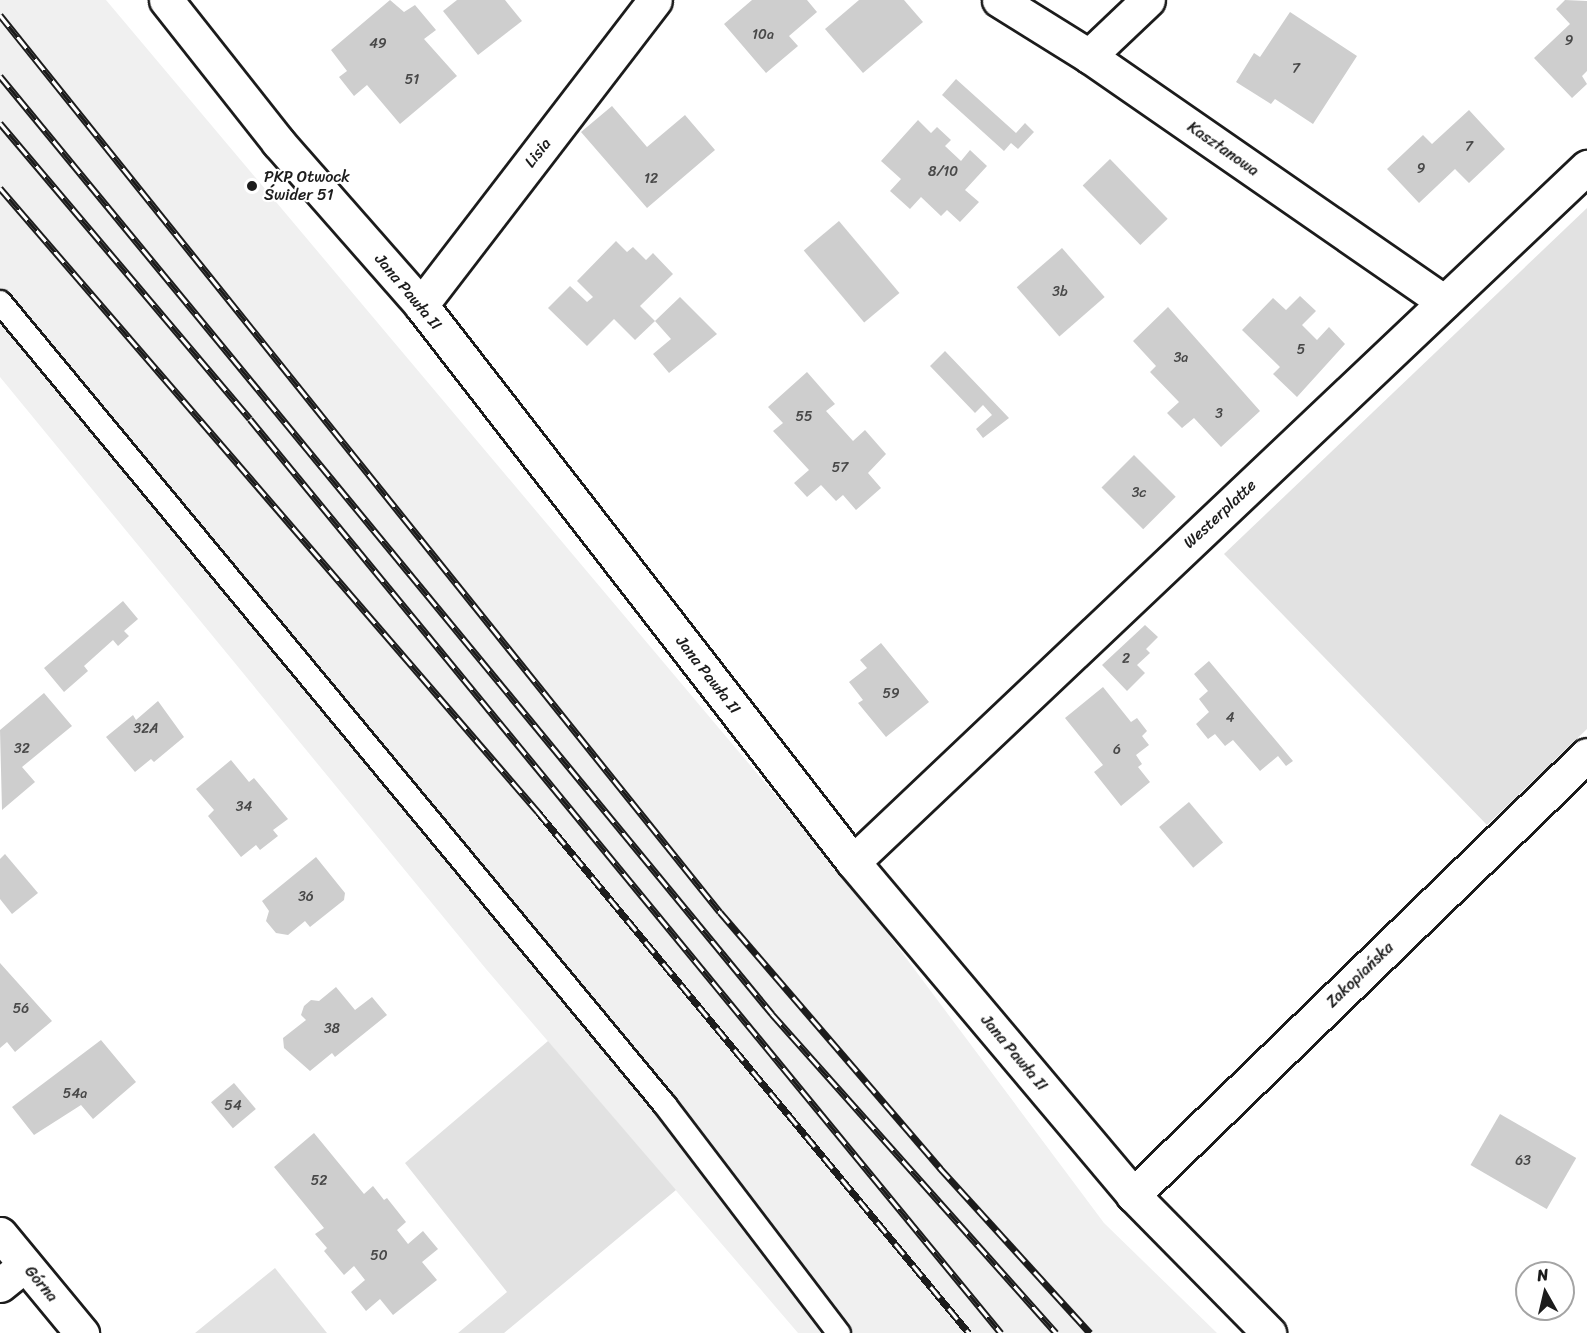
<!DOCTYPE html>
<meta charset="utf-8">
<style>
body{margin:0}
#map{position:relative;width:1587px;height:1333px;overflow:hidden;background:#fff;font-family:Sriracha,sans-serif}
div>[style]{position:absolute}
.built>*{inset:0;background:#f0f0f0}
.green>*{inset:0;background:#e2e2e2}
.building>*{inset:0;background:#cecece;transform-origin:0 0}
.roads{filter:drop-shadow(2px 0 #1c1c1c) drop-shadow(-2px 0 #1c1c1c) drop-shadow(0 2px #1c1c1c) drop-shadow(0 -2px #1c1c1c)}
.service>*{height:22px;margin:-11px;padding:0 11px;transform-origin:11px;border-radius:11px;background:#fff}
.minor>*{height:33px;margin:-16.5px;padding:0 16.5px;transform-origin:16.5px;border-radius:16.5px;background:#fff}
.secondary>*{height:33px;margin:-16.5px;padding:0 16.5px;transform-origin:16.5px;border-radius:16.5px;background:#fff}
.rail>*{height:7px;margin-top:-3.5px;transform-origin:0;background:repeating-linear-gradient(90deg,#fff 0 14px,#1c1c1c 0 28px);box-sizing:border-box;border-block:2px solid #1c1c1c}
.dots>*{width:16px;height:16px;translate:-50% -50%;box-sizing:border-box;border:3px solid #fff;border-radius:50%}
span{translate:-50% -50%;white-space:nowrap;text-align:center;line-height:1.15;-webkit-text-stroke:4.5px #fff;paint-order:stroke}
.number-label{font-size:14px;color:#484848}
.number-label span{-webkit-text-stroke-width:0}
.street-label{font-size:16px;color:#1c1c1c}
.poi-label{font-size:16px;color:#1c1c1c}
.left{translate:0 -50%;text-align:left}
.north{position:absolute;left:1515px;top:1261px;width:60px;height:60px;box-sizing:border-box;background:#fff;border:2px solid #a4a4a4;border-radius:50%;rotate:352deg;font-size:16px;font-weight:700;line-height:24px;text-align:center;color:#1c1c1c}
.north::after{content:'';display:block;margin:auto;width:21px;height:27px;background:#1c1c1c;clip-path:polygon(50% 0,100% 100%,50% 72%,0 100%)}
</style>
<div id="map">
<div class="built">
<i style="clip-path:polygon(0 0,106px 0,856px 891px,1104px 1223px,1217px 1333px,798px 1333px,486px 969px,0 377px)"></i>
</div>
<div class="green">
<i style="clip-path:polygon(1587px 208px,1587px 729px,1487px 825px,1224px 554px)"></i>
<i style="clip-path:polygon(548px 1041px,676px 1190px,504px 1333px,458px 1333px,507px 1292px,405px 1163px)"></i>
<i style="clip-path:polygon(275px 1268px,327px 1333px,195px 1333px)"></i>
</div>
<div class="building">
<i style="clip-path:polygon(390px 0,404px 12px,415px 5px,436px 30px,424px 39px,457px 76px,400px 124px,367px 85px,354px 96px,339px 77px,347px 71px,331px 50px)"></i>
<i style="clip-path:polygon(457px 0,505px 0,522px 21px,478px 55px,443px 11px)"></i>
<i style="clip-path:polygon(752px 0,807px 0,817px 12px,789px 36px,798px 46px,766px 73px,724px 24px)"></i>
<i style="clip-path:polygon(859px 0,904px 0,923px 22px,863px 73px,825px 29px)"></i>
<i style="clip-path:polygon(1565px 0,1587px 1px,1587px 71px,1582px 76px,1587px 84px,1572px 98px,1534px 58px,1570px 24px,1556px 9px)"></i>
<i style="clip-path:polygon(1290px 12px,1357px 56px,1313px 124px,1275px 99px,1271px 104px,1236px 82px,1254px 53px,1260px 57px)"></i>
<i style="clip-path:polygon(956px 79px,1016px 133px,1025px 123px,1034px 132px,1018px 149px,1011px 143px,1004px 151px,942px 95px)"></i>
<i style="clip-path:polygon(612px 106px,647px 147px,685px 115px,715px 150px,647px 208px,581px 132px)"></i>
<i style="clip-path:polygon(1469px 110px,1505px 149px,1469px 183px,1455px 169px,1419px 203px,1387px 169px,1423px 135px,1432px 144px)"></i>
<i style="clip-path:polygon(918px 120px,931px 133px,937px 127px,951px 140px,945px 146px,961px 161px,970px 150px,987px 166px,965px 190px,979px 202px,960px 222px,947px 210px,941px 216px,921px 197px,910px 209px,890px 191px,901px 179px,881px 161px)"></i>
<i style="left:1110px;top:159px;width:83px;height:38px;rotate:46deg"></i>
<i style="left:839px;top:221px;width:94px;height:46px;rotate:50deg"></i>
<i style="clip-path:polygon(616px 241px,627px 252px,633px 247px,646px 260px,653px 253px,673px 274px,640px 306px,655px 321px,680px 297px,717px 334px,669px 373px,653px 354px,671px 339px,655px 321px,635px 340px,614px 319px,587px 346px,548px 308px,570px 286px,587px 302px,593px 297px,577px 281px)"></i>
<i style="left:1062px;top:248px;width:65px;height:60px;rotate:49deg"></i>
<i style="clip-path:polygon(1300px 296px,1316px 311px,1302px 325px,1317px 340px,1329px 327px,1345px 344px,1297px 397px,1273px 374px,1280px 367px,1242px 330px,1273px 298px,1286px 310px)"></i>
<i style="clip-path:polygon(1168px 307px,1260px 411px,1221px 447px,1194px 418px,1182px 428px,1167px 413px,1179px 402px,1150px 372px,1156px 366px,1133px 341px)"></i>
<i style="clip-path:polygon(945px 351px,1009px 418px,983px 438px,976px 429px,992px 415px,983px 405px,975px 413px,930px 366px)"></i>
<i style="clip-path:polygon(807px 372px,835px 404px,826px 411px,853px 441px,865px 430px,886px 454px,868px 473px,881px 488px,856px 510px,843px 495px,836px 501px,821px 485px,807px 497px,794px 483px,809px 470px,773px 431px,783px 423px,768px 407px)"></i>
<i style="left:1134px;top:455px;width:59px;height:46px;rotate:45deg"></i>
<i style="clip-path:polygon(123px 601px,138px 619px,124px 631px,129px 636px,118px 646px,113px 640px,84px 666px,88px 671px,64px 692px,44px 668px)"></i>
<i style="clip-path:polygon(1145px 625px,1158px 637px,1146px 649px,1150px 653px,1137px 665px,1145px 673px,1127px 691px,1102px 665px)"></i>
<i style="clip-path:polygon(881px 643px,929px 702px,886px 737px,858px 703px,863px 700px,849px 682px,867px 668px,860px 660px)"></i>
<i style="clip-path:polygon(1209px 661px,1293px 761px,1286px 766px,1278px 756px,1260px 771px,1233px 740px,1225px 746px,1215px 734px,1208px 739px,1196px 724px,1209px 712px,1199px 699px,1208px 691px,1194px 674px)"></i>
<i style="clip-path:polygon(1103px 687px,1131px 722px,1137px 718px,1147px 731px,1142px 736px,1149px 745px,1136px 755px,1142px 764px,1138px 767px,1150px 782px,1121px 806px,1094px 772px,1103px 765px,1065px 718px)"></i>
<i style="clip-path:polygon(44px 693px,72px 726px,22px 767px,35px 782px,2px 810px,0 730px)"></i>
<i style="clip-path:polygon(158px 701px,184px 737px,154px 762px,151px 759px,135px 772px,106px 737px,133px 715px,136px 720px)"></i>
<i style="clip-path:polygon(231px 760px,249px 782px,254px 778px,288px 819px,273px 830px,278px 836px,260px 850px,256px 845px,241px 857px,208px 816px,214px 810px,196px 789px)"></i>
<i style="left:1189px;top:802px;width:53px;height:39px;rotate:50deg"></i>
<i style="clip-path:polygon(5px 854px,38px 893px,12px 914px,0 899px,0 859px)"></i>
<i style="clip-path:polygon(316px 857px,345px 893px,344px 900px,310px 927px,305px 921px,288px 935px,276px 933px,266px 921px,269px 911px,262px 901px)"></i>
<i style="clip-path:polygon(0 963px,52px 1021px,15px 1052px,7px 1042px,0 1048px)"></i>
<i style="clip-path:polygon(336px 987px,355px 1010px,372px 997px,387px 1015px,335px 1057px,332px 1053px,310px 1071px,284px 1048px,283px 1038px,306px 1020px,301px 1015px,304px 1006px,311px 1000px,319px 1001px)"></i>
<i style="clip-path:polygon(101px 1040px,136px 1082px,93px 1119px,81px 1105px,34px 1135px,12px 1107px)"></i>
<i style="left:234px;top:1083px;width:34px;height:30px;rotate:50deg"></i>
<i style="left:1500px;top:1114px;width:88px;height:59px;rotate:30deg"></i>
<i style="clip-path:polygon(314px 1133px,364px 1194px,373px 1186px,384px 1200px,387px 1198px,406px 1222px,397px 1230px,408px 1244px,423px 1231px,438px 1249px,422px 1262px,437px 1280px,393px 1315px,380px 1299px,366px 1311px,351px 1292px,365px 1280px,354px 1266px,344px 1275px,324px 1251px,327px 1248px,315px 1234px,324px 1228px,274px 1167px)"></i>
</div>
<div class="roads">
<div class="service">
<i style="left:0;top:302px;width:1043px;rotate:50.37deg"></i>
<i style="left:665px;top:1105px;width:287px;rotate:52.7deg"></i>
</div>
<div class="minor">
<i style="left:999px;top:0;width:106px;rotate:31.9deg"></i>
<i style="left:1089px;top:56px;width:432px;rotate:34.7deg"></i>
<i style="left:1089px;top:56px;width:81px;rotate:-43.5deg"></i>
<i style="left:421px;top:305px;width:384px;rotate:-52.5deg"></i>
<i style="left:853px;top:862px;width:1011px;rotate:-43.44deg"></i>
<i style="left:1133px;top:1195px;width:632px;rotate:-44.1deg"></i>
<i style="left:0;top:1234px;width:129px;rotate:50.4deg"></i>
<i style="left:0;top:1285px;width:32px;rotate:-39deg"></i>
</div>
<div class="secondary">
<i style="left:166px;top:0;width:181px;rotate:51.7deg"></i>
<i style="left:278px;top:142px;width:217px;rotate:48.7deg"></i>
<i style="left:421px;top:305px;width:705px;rotate:52.2deg"></i>
<i style="left:853px;top:862px;width:435px;rotate:49.9deg"></i>
<i style="left:1133px;top:1195px;width:194px;rotate:45.4deg"></i>
</div>
</div>
<div class="rail">
<i style="left:0;top:15px;width:1150px;rotate:51.25deg"></i>
<i style="left:720px;top:912px;width:338px;rotate:49.3deg"></i>
<i style="left:940px;top:1168px;width:223px;rotate:47.7deg"></i>
<i style="left:0;top:76px;width:1215px;rotate:50.54deg"></i>
<i style="left:772px;top:1014px;width:427px;rotate:48.3deg"></i>
<i style="left:0;top:123px;width:387px;rotate:49.8deg"></i>
<i style="left:250px;top:419px;width:1183px;rotate:50.59deg"></i>
<i style="left:0;top:188px;width:824px;rotate:49.23deg"></i>
<i style="left:538px;top:812px;width:676px;rotate:50.4deg"></i>
</div>
<div class="dots">
<i style="left:252px;top:186px;background:#1c1c1c"></i>
</div>
<div class="number-label">
<span style="left:763px;top:35px">10a</span>
<span style="left:1569px;top:41px">9</span>
<span style="left:378px;top:44px">49</span>
<span style="left:1296px;top:69px">7</span>
<span style="left:412px;top:80px">51</span>
<span style="left:1469px;top:147px">7</span>
<span style="left:1421px;top:169px">9</span>
<span style="left:943px;top:172px">8/10</span>
<span style="left:651px;top:179px">12</span>
<span style="left:1060px;top:292px">3b</span>
<span style="left:1301px;top:350px">5</span>
<span style="left:1181px;top:358px">3a</span>
<span style="left:1219px;top:414px">3</span>
<span style="left:804px;top:417px">55</span>
<span style="left:840px;top:468px">57</span>
<span style="left:1139px;top:493px">3c</span>
<span style="left:1126px;top:659px">2</span>
<span style="left:891px;top:694px">59</span>
<span style="left:1230px;top:718px">4</span>
<span style="left:146px;top:729px">32A</span>
<span style="left:22px;top:749px">32</span>
<span style="left:1117px;top:750px">6</span>
<span style="left:244px;top:807px">34</span>
<span style="left:306px;top:897px">36</span>
<span style="left:21px;top:1009px">56</span>
<span style="left:332px;top:1029px">38</span>
<span style="left:75px;top:1094px">54a</span>
<span style="left:233px;top:1106px">54</span>
<span style="left:1523px;top:1161px">63</span>
<span style="left:319px;top:1181px">52</span>
<span style="left:379px;top:1256px">50</span>
</div>
<div class="street-label">
<span style="left:1223px;top:149px;rotate:35deg">Kasztanowa</span>
<span style="left:538px;top:153px;rotate:-52deg">Lisia</span>
<span style="left:408px;top:292px;rotate:50deg">Jana Pawła II</span>
<span style="left:1220px;top:514px;rotate:-43deg">Westerplatte</span>
<span style="left:708px;top:675px;rotate:52deg">Jana Pawła II</span>
<span style="left:1360px;top:975px;rotate:-44deg">Zakopiańska</span>
<span style="left:1014px;top:1053px;rotate:50deg">Jana Pawła II</span>
<span style="left:41px;top:1284px;rotate:50deg">Górna</span>
</div>
<div class="poi-label">
<span class="left" style="left:264px;top:186px">PKP Otwock<br>Świder 51</span>
</div>
<div class="north">N</div>
</div>
